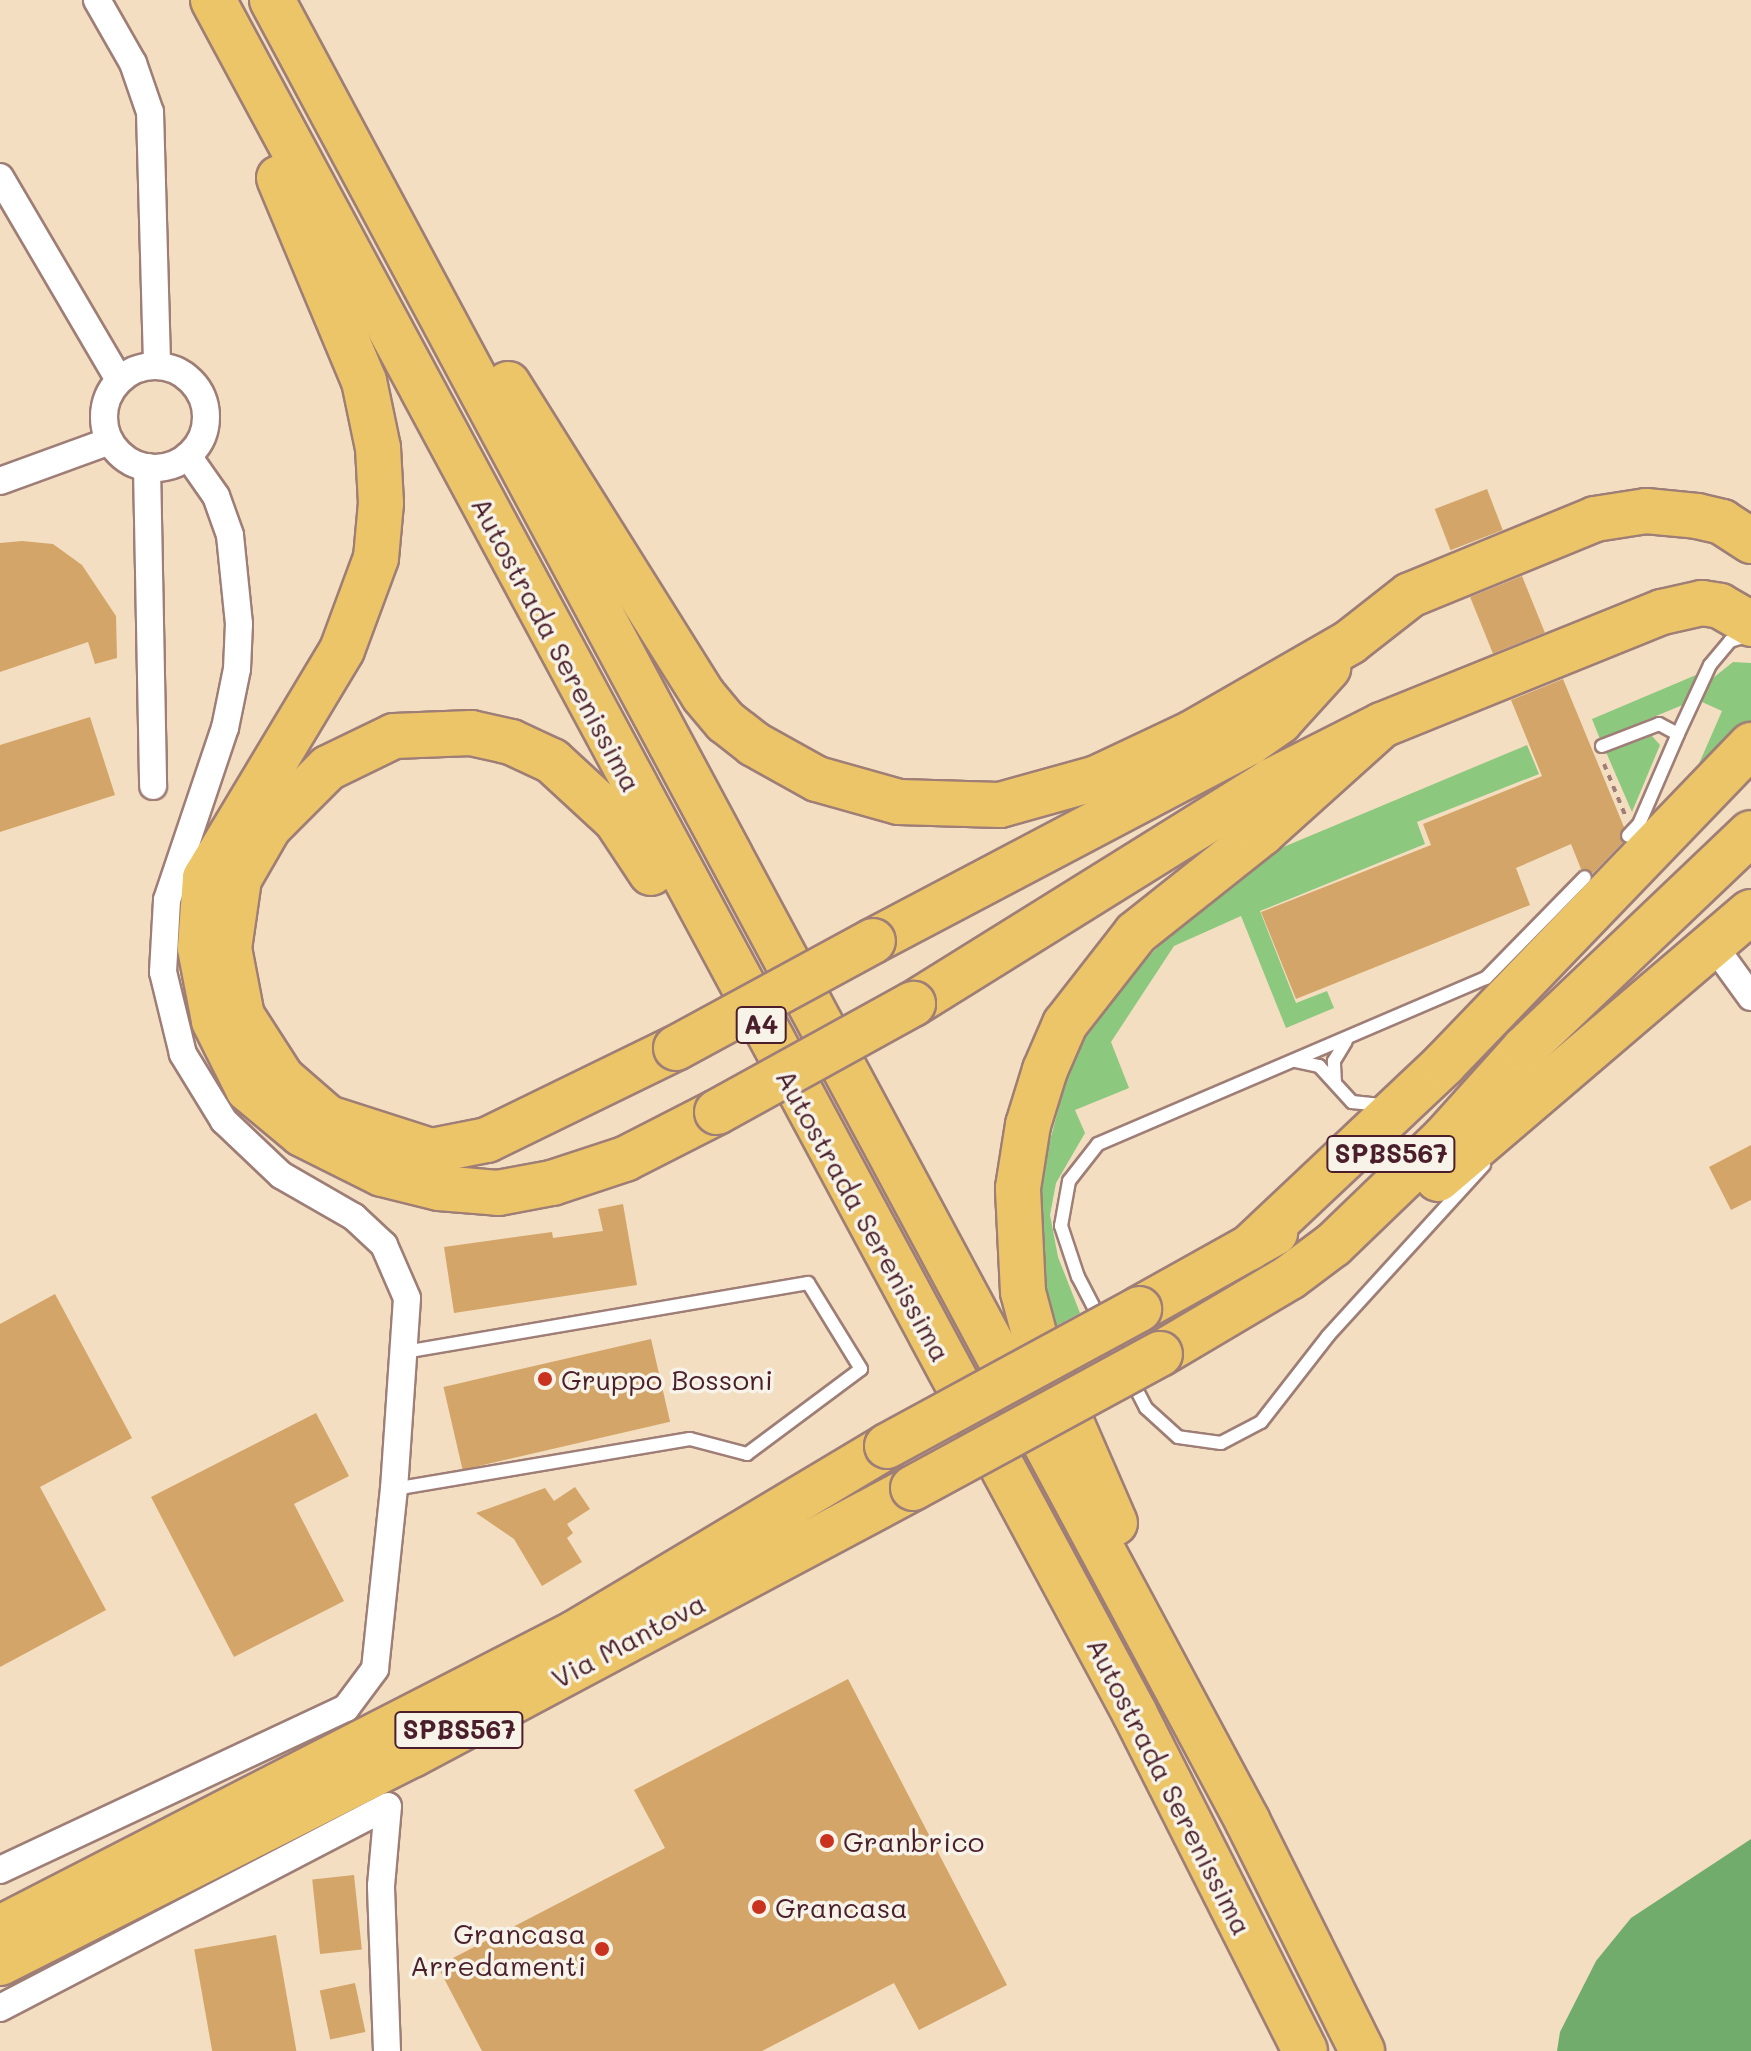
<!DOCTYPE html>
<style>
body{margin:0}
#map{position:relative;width:1751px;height:2051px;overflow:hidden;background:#f3dec1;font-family:Mali,sans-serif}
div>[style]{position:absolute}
.green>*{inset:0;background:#8cc87e}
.forest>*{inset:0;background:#71ac6d}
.building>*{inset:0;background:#d4a568;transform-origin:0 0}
.path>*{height:4px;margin-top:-2px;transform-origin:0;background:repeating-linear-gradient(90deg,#9e7e76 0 6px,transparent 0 12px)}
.roads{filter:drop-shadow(2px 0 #9e7e76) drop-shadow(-2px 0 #9e7e76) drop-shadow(0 2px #9e7e76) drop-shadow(0 -2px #9e7e76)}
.lane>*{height:12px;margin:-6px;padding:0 6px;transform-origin:6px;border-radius:6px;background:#fff}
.street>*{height:26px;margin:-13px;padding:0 13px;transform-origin:13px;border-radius:13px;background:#fff}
.street>.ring{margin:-13px;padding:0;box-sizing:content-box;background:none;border:26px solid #fff;border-radius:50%}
.highway>*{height:44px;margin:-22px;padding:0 22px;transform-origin:22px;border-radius:22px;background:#edc569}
.bridges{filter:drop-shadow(2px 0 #9e7e76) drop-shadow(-2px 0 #9e7e76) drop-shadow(0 2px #9e7e76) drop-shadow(0 -2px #9e7e76)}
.highway-bridge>*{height:44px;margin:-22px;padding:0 22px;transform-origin:22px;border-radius:22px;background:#edc569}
.dots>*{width:22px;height:22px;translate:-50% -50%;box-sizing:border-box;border:4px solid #f7f3e8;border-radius:50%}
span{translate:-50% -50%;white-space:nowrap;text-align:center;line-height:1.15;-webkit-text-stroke:7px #f7f3e8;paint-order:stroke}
.shield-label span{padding:2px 6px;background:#f7f3e8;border:2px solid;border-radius:6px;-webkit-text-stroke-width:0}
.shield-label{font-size:26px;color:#4a1f2b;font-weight:700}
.street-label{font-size:28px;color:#4a1f2b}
.poi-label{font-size:28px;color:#4a1f2b}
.left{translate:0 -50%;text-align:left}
.right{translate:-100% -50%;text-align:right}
</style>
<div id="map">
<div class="green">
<i style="clip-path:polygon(1733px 662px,1751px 663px,1751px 733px,1681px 805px,1722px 711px,1702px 702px,1713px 678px)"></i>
<i style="clip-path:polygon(1696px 675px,1685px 704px,1600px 739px,1592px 719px)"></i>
<i style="clip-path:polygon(1652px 736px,1660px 745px,1632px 812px,1606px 752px)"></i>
<i style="clip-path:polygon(1527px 745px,1539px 774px,1417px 822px,1425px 844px,1260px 911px,1296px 1003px,1327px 991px,1334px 1008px,1286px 1028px,1241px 916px,1174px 946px,1111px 1042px,1129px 1088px,1075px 1110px,1085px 1133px,1056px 1183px,1050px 1215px,1058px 1257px,1080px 1313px,1051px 1329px,1039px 1257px,1041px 1174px,1067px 1077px,1084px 1039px,1117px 991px,1179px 924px,1281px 848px)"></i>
</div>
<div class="forest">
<i style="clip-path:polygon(1751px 1839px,1751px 2051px,1557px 2051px,1560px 2032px,1596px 1961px,1631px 1918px)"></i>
</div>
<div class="building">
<i style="left:1487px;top:489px;width:44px;height:56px;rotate:69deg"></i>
<i style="clip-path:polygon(22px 541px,53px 544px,82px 565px,116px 616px,117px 658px,95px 664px,88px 642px,0 672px,0 543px)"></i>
<i style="left:1522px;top:576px;width:61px;height:56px;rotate:68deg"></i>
<i style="clip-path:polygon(1563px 679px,1624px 827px,1622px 843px,1593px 873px,1581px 869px,1571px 844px,1516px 868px,1530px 905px,1296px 999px,1261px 912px,1431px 845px,1423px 824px,1542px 776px,1511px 700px)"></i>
<i style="clip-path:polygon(90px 717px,115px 795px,0 832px,0 745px)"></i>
<i style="clip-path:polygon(1751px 1145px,1751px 1200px,1731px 1210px,1709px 1167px)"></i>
<i style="clip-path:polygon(623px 1204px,637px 1285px,454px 1313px,444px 1247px,552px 1232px,553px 1238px,603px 1231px,598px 1209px)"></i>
<i style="clip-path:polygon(55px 1294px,132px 1438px,40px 1487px,106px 1610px,0 1667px,0 1324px)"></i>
<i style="left:651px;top:1339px;width:85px;height:213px;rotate:77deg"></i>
<i style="clip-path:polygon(316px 1413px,349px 1476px,294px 1504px,344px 1601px,234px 1657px,151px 1497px)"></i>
<i style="clip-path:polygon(575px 1487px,590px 1509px,567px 1524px,573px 1533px,567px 1538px,582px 1562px,542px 1586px,514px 1539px,476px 1513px,545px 1488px,554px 1501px)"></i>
<i style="clip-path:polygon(848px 1679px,1007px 1985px,919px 2030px,894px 1983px,762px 2051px,482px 2051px,438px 1967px,454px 1964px,453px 1958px,665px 1848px,634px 1790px)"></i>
<i style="left:354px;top:1875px;width:75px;height:42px;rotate:84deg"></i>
<i style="left:276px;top:1935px;width:118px;height:83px;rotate:80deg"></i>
<i style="left:355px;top:1983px;width:50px;height:36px;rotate:78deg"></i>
</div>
<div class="path">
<i style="left:1604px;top:764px;width:55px;rotate:67.6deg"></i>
</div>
<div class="roads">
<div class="lane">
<i style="left:1678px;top:734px;width:76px;rotate:-65.1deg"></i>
<i style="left:1710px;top:665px;width:31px;rotate:-50deg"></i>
<i style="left:1730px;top:641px;width:17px;rotate:-17deg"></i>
<i style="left:1602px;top:746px;width:61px;rotate:-21.1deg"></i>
<i style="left:1659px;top:724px;width:21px;rotate:28deg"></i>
<i style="left:1678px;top:734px;width:98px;rotate:113.4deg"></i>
<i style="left:1639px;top:824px;width:16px;rotate:133deg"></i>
<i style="left:1295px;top:1061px;width:25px;rotate:12deg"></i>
<i style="left:1319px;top:1066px;width:49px;rotate:47.5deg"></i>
<i style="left:1352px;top:1102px;width:29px;rotate:6deg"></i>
<i style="left:1335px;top:1083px;width:22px;rotate:-93deg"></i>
<i style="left:1334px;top:1061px;width:23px;rotate:-59deg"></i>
<i style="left:1484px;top:1165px;width:231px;rotate:132.4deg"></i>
<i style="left:1328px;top:1336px;width:109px;rotate:127.9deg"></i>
<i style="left:1261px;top:1422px;width:45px;rotate:152.3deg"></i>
<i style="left:1221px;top:1443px;width:43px;rotate:-172.1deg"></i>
<i style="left:1178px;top:1437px;width:43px;rotate:-137.8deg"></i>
<i style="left:1146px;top:1408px;width:148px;rotate:-117.4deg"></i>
<i style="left:1078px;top:1277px;width:54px;rotate:-108.4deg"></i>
<i style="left:1061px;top:1226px;width:46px;rotate:-79.9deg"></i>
<i style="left:1069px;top:1181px;width:47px;rotate:-51.9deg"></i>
<i style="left:1098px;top:1144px;width:422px;rotate:-23.2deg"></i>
<i style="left:1486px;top:978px;width:141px;rotate:-45.6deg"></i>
<i style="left:394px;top:1489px;width:300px;rotate:-9.6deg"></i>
<i style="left:690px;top:1439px;width:59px;rotate:14.7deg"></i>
<i style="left:747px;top:1454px;width:142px;rotate:-36.7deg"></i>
<i style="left:861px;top:1369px;width:101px;rotate:-121.6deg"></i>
<i style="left:808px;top:1283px;width:410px;rotate:170.3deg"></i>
</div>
<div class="street">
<i style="left:97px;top:0;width:73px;rotate:60.3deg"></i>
<i style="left:133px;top:63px;width:52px;rotate:70.9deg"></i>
<i style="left:150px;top:112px;width:253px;rotate:88.4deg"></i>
<i style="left:0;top:177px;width:235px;rotate:59.6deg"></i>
<i class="ring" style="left:104px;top:366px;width:76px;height:76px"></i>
<i style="left:147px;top:467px;width:319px;rotate:88.9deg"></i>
<i style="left:0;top:481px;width:117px;rotate:-20deg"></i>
<i style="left:1711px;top:942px;width:68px;rotate:54deg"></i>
<i style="left:0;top:1870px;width:382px;rotate:-25.1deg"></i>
<i style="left:346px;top:1708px;width:49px;rotate:-53.4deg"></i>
<i style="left:375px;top:1669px;width:181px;rotate:-84deg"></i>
<i style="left:394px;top:1489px;width:191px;rotate:-86.1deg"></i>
<i style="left:407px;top:1298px;width:58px;rotate:-113.5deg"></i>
<i style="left:384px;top:1245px;width:41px;rotate:-137deg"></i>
<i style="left:354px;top:1217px;width:84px;rotate:-150.1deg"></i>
<i style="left:281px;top:1175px;width:79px;rotate:-136.5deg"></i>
<i style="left:224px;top:1121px;width:79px;rotate:-121.5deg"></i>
<i style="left:183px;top:1054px;width:84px;rotate:-103.7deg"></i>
<i style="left:163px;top:972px;width:72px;rotate:-86.8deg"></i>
<i style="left:167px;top:900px;width:182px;rotate:-71.4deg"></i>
<i style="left:225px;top:728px;width:60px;rotate:-78.5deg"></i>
<i style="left:237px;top:669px;width:45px;rotate:-87.5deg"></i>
<i style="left:239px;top:624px;width:89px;rotate:-95.8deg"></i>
<i style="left:230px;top:535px;width:41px;rotate:-109.7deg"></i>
<i style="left:216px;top:496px;width:49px;rotate:-125deg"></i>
<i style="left:0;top:2008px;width:437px;rotate:-27.5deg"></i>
<i style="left:387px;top:2051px;width:165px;rotate:-92.1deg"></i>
<i style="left:381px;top:1886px;width:80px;rotate:-85deg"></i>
</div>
<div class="highway">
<i style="left:213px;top:0;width:1946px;rotate:61.72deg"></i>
<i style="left:1135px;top:1714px;width:377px;rotate:63.2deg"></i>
<i style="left:272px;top:0;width:2067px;rotate:61.82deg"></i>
<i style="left:1248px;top:1822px;width:256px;rotate:63.5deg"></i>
<i style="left:279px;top:178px;width:220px;rotate:67.3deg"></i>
<i style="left:364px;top:381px;width:68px;rotate:78.2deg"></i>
<i style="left:378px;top:448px;width:55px;rotate:86.9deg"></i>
<i style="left:381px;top:503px;width:55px;rotate:95.2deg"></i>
<i style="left:376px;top:558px;width:98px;rotate:110.3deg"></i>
<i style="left:342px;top:650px;width:266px;rotate:121deg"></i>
<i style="left:205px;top:878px;width:70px;rotate:94.1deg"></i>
<i style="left:200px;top:948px;width:74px;rotate:79.1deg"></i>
<i style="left:214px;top:1021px;width:76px;rotate:63.4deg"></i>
<i style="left:248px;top:1089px;width:70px;rotate:39.8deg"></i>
<i style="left:302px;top:1134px;width:89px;rotate:26.6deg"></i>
<i style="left:382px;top:1174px;width:59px;rotate:13.8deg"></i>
<i style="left:439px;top:1188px;width:59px;rotate:4.8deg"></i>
<i style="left:498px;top:1193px;width:55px;rotate:-10.5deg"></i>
<i style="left:552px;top:1183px;width:77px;rotate:-18.2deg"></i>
<i style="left:625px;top:1159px;width:103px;rotate:-27.1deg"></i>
<i style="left:508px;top:384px;width:367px;rotate:57.9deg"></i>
<i style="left:703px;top:695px;width:35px;rotate:50deg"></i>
<i style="left:726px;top:722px;width:36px;rotate:38deg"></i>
<i style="left:754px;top:744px;width:72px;rotate:29.1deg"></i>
<i style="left:817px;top:779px;width:85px;rotate:15.7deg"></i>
<i style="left:899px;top:802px;width:101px;rotate:1.7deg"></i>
<i style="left:1000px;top:805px;width:101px;rotate:-15.6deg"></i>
<i style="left:1097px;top:778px;width:105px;rotate:-25.3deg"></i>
<i style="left:1192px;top:733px;width:182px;rotate:-29.9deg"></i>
<i style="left:1350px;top:642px;width:76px;rotate:-38.1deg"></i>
<i style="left:1410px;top:595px;width:200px;rotate:-22.3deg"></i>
<i style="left:1595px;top:519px;width:52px;rotate:-8.9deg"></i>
<i style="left:1646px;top:511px;width:51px;rotate:5.6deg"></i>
<i style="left:1697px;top:516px;width:26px;rotate:13deg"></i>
<i style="left:1722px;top:522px;width:35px;rotate:33deg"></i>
<i style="left:651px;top:873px;width:64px;rotate:-123.4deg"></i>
<i style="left:616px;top:820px;width:87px;rotate:-137.3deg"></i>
<i style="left:552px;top:761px;width:45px;rotate:-155.1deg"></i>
<i style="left:511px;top:742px;width:41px;rotate:-167.3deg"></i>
<i style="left:471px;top:733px;width:77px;rotate:177.8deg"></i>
<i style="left:394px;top:736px;width:73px;rotate:154.1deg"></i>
<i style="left:328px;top:768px;width:83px;rotate:135deg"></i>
<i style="left:269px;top:827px;width:60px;rotate:120deg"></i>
<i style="left:239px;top:879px;width:70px;rotate:98.2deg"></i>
<i style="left:229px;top:948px;width:69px;rotate:79.2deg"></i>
<i style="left:242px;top:1016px;width:74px;rotate:57.2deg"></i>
<i style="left:282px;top:1078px;width:61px;rotate:41deg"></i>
<i style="left:328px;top:1118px;width:108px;rotate:17.8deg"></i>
<i style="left:431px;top:1151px;width:57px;rotate:-11.1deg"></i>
<i style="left:487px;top:1140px;width:210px;rotate:-26deg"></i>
<i style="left:873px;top:941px;width:425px;rotate:-27.8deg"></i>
<i style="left:1249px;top:743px;width:38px;rotate:-35deg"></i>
<i style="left:1280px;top:721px;width:72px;rotate:-47.8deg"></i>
<i style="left:913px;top:1004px;width:422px;rotate:-31.9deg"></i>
<i style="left:1271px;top:781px;width:124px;rotate:-26.8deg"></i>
<i style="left:1382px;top:725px;width:302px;rotate:-22deg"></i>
<i style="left:1662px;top:612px;width:41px;rotate:-12.7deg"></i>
<i style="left:1702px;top:603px;width:18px;rotate:9deg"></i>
<i style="left:1720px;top:606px;width:36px;rotate:30deg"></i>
<i style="left:1438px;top:1179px;width:411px;rotate:-40.5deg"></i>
<i style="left:1249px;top:1248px;width:268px;rotate:-43.3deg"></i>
<i style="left:1444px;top:1064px;width:443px;rotate:-46.1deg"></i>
<i style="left:1139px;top:1309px;width:156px;rotate:-29.2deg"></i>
<i style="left:1160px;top:1354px;width:151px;rotate:-30.6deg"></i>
<i style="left:1290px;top:1277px;width:54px;rotate:-36.7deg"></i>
<i style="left:1333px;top:1245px;width:154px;rotate:-43.9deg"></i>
<i style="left:1444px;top:1138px;width:120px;rotate:-48deg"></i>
<i style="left:1524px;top:1049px;width:313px;rotate:-43.6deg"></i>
<i style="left:1115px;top:1523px;width:198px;rotate:-113.5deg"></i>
<i style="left:1036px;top:1341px;width:51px;rotate:-104.9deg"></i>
<i style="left:1023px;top:1292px;width:104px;rotate:-92.8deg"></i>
<i style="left:1018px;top:1188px;width:64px;rotate:-81deg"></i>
<i style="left:1028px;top:1125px;width:58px;rotate:-72.8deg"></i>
<i style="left:1045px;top:1070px;width:50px;rotate:-66.5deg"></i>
<i style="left:1065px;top:1024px;width:115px;rotate:-52deg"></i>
<i style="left:1136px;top:933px;width:161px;rotate:-38.4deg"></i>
<i style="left:1262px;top:833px;width:161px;rotate:-42deg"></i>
<i style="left:0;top:1928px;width:646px;rotate:-27.16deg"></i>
<i style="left:575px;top:1633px;width:364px;rotate:-30.9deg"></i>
<i style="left:0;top:1963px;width:462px;rotate:-26.8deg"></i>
<i style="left:412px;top:1755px;width:568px;rotate:-28.05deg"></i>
</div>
</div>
<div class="bridges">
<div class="highway-bridge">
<i style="left:676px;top:1048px;width:224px;rotate:-28.5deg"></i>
<i style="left:717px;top:1112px;width:224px;rotate:-28.9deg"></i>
<i style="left:887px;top:1446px;width:287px;rotate:-28.5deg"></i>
<i style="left:913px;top:1488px;width:281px;rotate:-28.5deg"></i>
</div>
</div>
<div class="dots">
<i style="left:545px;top:1379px;background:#c8321e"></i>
<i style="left:827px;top:1841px;background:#c8321e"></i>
<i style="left:759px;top:1907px;background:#c8321e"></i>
<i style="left:602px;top:1949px;background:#c8321e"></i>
</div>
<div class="shield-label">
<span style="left:761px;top:1025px">A4</span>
<span style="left:1391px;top:1154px">SPBS567</span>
<span style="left:459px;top:1730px">SPBS567</span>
</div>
<div class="street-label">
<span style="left:557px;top:644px;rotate:62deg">Autostrada Serenissima</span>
<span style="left:864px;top:1215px;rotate:61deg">Autostrada Serenissima</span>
<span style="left:628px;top:1640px;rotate:-28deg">Via Mantova</span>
<span style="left:1170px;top:1786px;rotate:63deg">Autostrada Serenissima</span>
</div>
<div class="poi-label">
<span class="left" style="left:561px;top:1379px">Gruppo Bossoni</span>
<span class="left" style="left:843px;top:1841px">Granbrico</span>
<span class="left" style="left:775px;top:1907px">Grancasa</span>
<span class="right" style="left:586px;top:1949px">Grancasa<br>Arredamenti</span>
</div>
</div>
